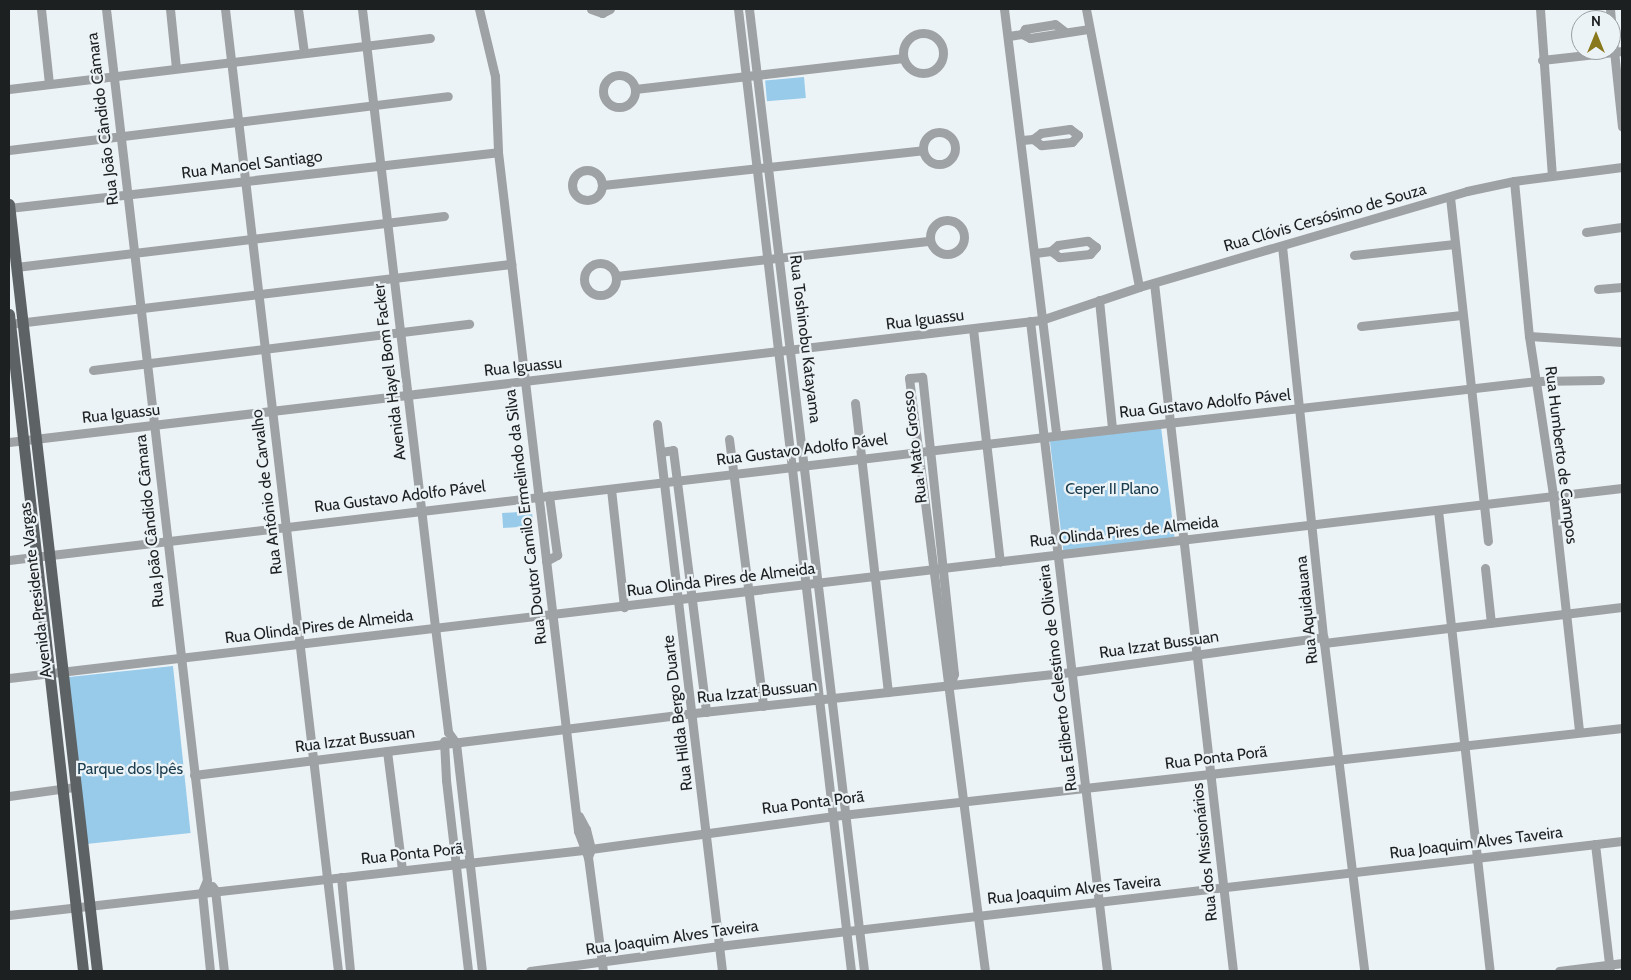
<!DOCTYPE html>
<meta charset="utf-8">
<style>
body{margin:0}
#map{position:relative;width:1631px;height:980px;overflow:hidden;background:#ecf3f7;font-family:Cabin,sans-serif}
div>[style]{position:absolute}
.green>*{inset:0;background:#98cbea;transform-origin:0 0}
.minor>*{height:9px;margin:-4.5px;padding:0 4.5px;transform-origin:4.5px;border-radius:4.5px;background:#9fa2a4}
.minor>.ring{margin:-4.5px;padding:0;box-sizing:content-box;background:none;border:9px solid #9fa2a4;border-radius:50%}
.major>*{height:11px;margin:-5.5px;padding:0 5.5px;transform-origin:5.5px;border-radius:5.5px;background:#5d6265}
span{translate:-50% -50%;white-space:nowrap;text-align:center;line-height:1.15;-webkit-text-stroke:4.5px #ecf3f7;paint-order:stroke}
.street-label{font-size:16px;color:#1d2021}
.park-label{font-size:16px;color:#1c3d4f}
.frame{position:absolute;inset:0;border:10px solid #1d2021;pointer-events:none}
.north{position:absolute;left:1571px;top:10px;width:50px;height:50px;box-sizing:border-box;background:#ecf3f7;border:1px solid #999fa1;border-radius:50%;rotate:0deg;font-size:14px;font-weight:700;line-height:20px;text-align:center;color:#1d2021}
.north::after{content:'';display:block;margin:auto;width:18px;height:22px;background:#8a781d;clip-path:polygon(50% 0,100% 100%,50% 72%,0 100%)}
</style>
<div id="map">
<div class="green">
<i style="left:804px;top:77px;width:21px;height:39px;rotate:85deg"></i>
<i style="left:1161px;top:427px;width:112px;height:112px;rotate:83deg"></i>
<i style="left:532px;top:511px;width:15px;height:30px;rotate:86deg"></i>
<i style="left:173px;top:666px;width:168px;height:107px;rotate:84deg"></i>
</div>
<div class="minor">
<i style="left:41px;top:9px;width:75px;rotate:83.9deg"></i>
<i style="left:106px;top:9px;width:877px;rotate:83.39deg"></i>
<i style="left:207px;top:880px;width:13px;rotate:113deg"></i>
<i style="left:202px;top:892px;width:79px;rotate:84.2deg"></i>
<i style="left:170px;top:9px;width:59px;rotate:84.2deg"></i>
<i style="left:225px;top:9px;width:969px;rotate:83.3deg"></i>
<i style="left:298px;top:9px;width:44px;rotate:82.2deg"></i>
<i style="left:362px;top:9px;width:622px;rotate:83.26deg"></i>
<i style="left:435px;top:627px;width:106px;rotate:82.9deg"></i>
<i style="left:448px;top:732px;width:14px;rotate:54deg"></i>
<i style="left:479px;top:9px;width:69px;rotate:76.6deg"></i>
<i style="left:495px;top:76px;width:76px;rotate:87.7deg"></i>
<i style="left:498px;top:152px;width:684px;rotate:83.28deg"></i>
<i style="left:578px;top:831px;width:28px;rotate:69deg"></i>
<i style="left:591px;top:9px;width:12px;rotate:20deg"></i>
<i style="left:602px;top:13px;width:9px;rotate:-27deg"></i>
<i style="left:738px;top:9px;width:969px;rotate:83.3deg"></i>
<i style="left:749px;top:9px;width:969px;rotate:83.18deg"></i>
<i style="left:1004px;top:9px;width:429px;rotate:83deg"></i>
<i style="left:1086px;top:9px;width:283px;rotate:79.2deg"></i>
<i style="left:1540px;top:9px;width:167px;rotate:85.9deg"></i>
<i style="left:1610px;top:9px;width:11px;rotate:85deg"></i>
<i style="left:1611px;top:22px;width:105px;rotate:84deg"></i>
<i class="ring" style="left:903px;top:33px;width:31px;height:31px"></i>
<i style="left:1022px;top:34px;width:6px;rotate:-59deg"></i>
<i style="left:1025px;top:29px;width:30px;rotate:-9deg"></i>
<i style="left:1055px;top:24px;width:11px;rotate:38deg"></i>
<i style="left:1009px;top:36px;width:13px;rotate:-9deg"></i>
<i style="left:1022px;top:34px;width:9px;rotate:27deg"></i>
<i style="left:1030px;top:38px;width:60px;rotate:-8.7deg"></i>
<i style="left:1542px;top:60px;width:81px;rotate:-6.4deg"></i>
<i class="ring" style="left:603px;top:75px;width:23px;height:23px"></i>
<i style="left:9px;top:89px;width:424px;rotate:-6.9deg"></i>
<i style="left:635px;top:89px;width:270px;rotate:-6.6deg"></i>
<i class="ring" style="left:923px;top:132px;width:23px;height:23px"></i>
<i style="left:1022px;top:140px;width:11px;rotate:-5deg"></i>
<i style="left:1033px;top:139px;width:10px;rotate:-37deg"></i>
<i style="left:1041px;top:133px;width:29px;rotate:-8deg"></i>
<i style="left:1070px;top:129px;width:10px;rotate:37deg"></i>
<i style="left:1078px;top:135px;width:9px;rotate:131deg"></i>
<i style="left:1072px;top:142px;width:31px;rotate:174deg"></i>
<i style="left:1041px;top:145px;width:10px;rotate:-143deg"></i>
<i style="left:9px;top:150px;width:442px;rotate:-7deg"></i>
<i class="ring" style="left:572px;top:170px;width:21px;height:21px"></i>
<i style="left:1514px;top:181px;width:156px;rotate:84.5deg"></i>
<i style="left:1529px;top:336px;width:161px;rotate:81.4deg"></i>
<i style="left:1553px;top:495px;width:238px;rotate:83.7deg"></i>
<i style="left:603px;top:185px;width:322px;rotate:-6.2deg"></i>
<i style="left:1450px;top:197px;width:346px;rotate:83.7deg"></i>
<i style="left:9px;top:208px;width:492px;rotate:-6.5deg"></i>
<i class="ring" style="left:930px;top:220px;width:25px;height:25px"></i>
<i style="left:1586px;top:232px;width:36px;rotate:-8deg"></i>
<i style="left:1282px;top:246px;width:399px;rotate:84deg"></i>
<i style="left:1324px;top:643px;width:330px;rotate:83deg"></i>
<i style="left:1035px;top:253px;width:16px;rotate:-7deg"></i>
<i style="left:1051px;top:251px;width:9px;rotate:-41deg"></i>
<i style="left:1058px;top:245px;width:30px;rotate:-8deg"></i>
<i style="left:1088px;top:241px;width:10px;rotate:37deg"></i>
<i style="left:1096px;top:247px;width:9px;rotate:131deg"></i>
<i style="left:1090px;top:254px;width:31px;rotate:174deg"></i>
<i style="left:1059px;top:257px;width:10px;rotate:-143deg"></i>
<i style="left:1354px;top:255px;width:101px;rotate:-6.3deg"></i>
<i class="ring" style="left:584px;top:263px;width:23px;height:23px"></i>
<i style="left:16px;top:267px;width:431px;rotate:-6.8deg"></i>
<i style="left:616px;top:276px;width:316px;rotate:-6.4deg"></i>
<i style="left:1154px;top:283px;width:693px;rotate:83.45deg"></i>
<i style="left:1598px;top:289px;width:24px;rotate:-5deg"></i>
<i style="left:1099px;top:300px;width:130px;rotate:84.2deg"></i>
<i style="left:1030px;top:321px;width:655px;rotate:83.24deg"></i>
<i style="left:9px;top:324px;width:506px;rotate:-6.82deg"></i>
<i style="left:1361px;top:326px;width:101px;rotate:-6.3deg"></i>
<i style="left:973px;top:329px;width:234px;rotate:83.4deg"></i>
<i style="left:1529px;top:336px;width:93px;rotate:3.7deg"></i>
<i style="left:93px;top:370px;width:379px;rotate:-7deg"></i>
<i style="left:855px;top:403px;width:291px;rotate:83.5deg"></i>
<i style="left:657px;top:424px;width:551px;rotate:83.22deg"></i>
<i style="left:729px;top:439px;width:269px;rotate:82.7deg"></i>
<i style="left:9px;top:442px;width:1039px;rotate:-6.74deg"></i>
<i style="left:1041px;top:320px;width:103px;rotate:-18.6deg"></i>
<i style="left:1139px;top:287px;width:342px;rotate:-16.3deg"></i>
<i style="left:1467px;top:191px;width:48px;rotate:-12deg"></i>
<i style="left:1514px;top:181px;width:109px;rotate:-7.4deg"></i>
<i style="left:661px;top:452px;width:12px;rotate:-9deg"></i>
<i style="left:673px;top:450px;width:264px;rotate:82.8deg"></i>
<i style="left:611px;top:489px;width:119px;rotate:83.7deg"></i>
<i style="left:1438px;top:510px;width:464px;rotate:83.6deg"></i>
<i style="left:9px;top:560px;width:1043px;rotate:-6.77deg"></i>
<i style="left:1045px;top:437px;width:496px;rotate:-6.5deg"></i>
<i style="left:1538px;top:381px;width:62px;rotate:-0.9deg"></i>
<i style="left:546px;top:561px;width:13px;rotate:-29deg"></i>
<i style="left:557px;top:555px;width:60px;rotate:-97.7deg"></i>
<i style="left:1485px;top:568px;width:55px;rotate:83.8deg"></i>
<i style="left:1324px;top:643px;width:300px;rotate:-6.9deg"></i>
<i style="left:9px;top:678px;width:1624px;rotate:-6.72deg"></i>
<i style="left:950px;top:685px;width:12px;rotate:-70deg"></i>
<i style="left:954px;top:674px;width:299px;rotate:-96.1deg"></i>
<i style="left:922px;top:377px;width:13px;rotate:176deg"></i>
<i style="left:909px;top:378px;width:598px;rotate:82.7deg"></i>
<i style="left:444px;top:741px;width:39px;rotate:87deg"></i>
<i style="left:446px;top:780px;width:192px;rotate:83.4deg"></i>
<i style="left:456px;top:743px;width:229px;rotate:83.5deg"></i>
<i style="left:387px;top:751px;width:120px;rotate:82.8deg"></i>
<i style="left:194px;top:775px;width:504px;rotate:-7.07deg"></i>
<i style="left:694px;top:713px;width:380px;rotate:-6.2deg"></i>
<i style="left:1072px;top:672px;width:254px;rotate:-7.9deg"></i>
<i style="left:9px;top:796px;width:67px;rotate:-7.8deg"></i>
<i style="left:579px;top:816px;width:15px;rotate:62deg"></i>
<i style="left:586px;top:829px;width:21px;rotate:76deg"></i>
<i style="left:591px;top:849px;width:9px;rotate:111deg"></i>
<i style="left:588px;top:857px;width:115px;rotate:82.5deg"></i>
<i style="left:1595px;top:844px;width:128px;rotate:83.3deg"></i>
<i style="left:341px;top:877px;width:94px;rotate:84.5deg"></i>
<i style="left:212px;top:886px;width:5px;rotate:53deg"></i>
<i style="left:215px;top:890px;width:81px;rotate:83.7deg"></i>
<i style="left:9px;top:915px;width:578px;rotate:-6.46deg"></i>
<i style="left:583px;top:850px;width:252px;rotate:-7.7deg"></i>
<i style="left:833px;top:816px;width:794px;rotate:-6.36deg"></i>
<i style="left:530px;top:971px;width:191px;rotate:-7.5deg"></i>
<i style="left:719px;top:946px;width:909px;rotate:-6.63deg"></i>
<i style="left:1559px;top:971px;width:64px;rotate:-7.2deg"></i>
</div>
<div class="major">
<i style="left:9px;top:204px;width:772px;rotate:83.45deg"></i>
<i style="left:9px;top:314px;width:661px;rotate:83.57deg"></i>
</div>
<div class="street-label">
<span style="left:103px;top:119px;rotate:-97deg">Rua João Cândido Câmara</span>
<span style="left:252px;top:165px;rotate:-7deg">Rua Manoel Santiago</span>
<span style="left:1325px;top:218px;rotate:-16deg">Rua Clóvis Cersósimo de Souza</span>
<span style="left:925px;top:320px;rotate:-7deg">Rua Iguassu</span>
<span style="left:805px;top:339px;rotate:83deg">Rua Toshinobu Katayama</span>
<span style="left:523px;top:367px;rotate:-6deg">Rua Iguassu</span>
<span style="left:390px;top:372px;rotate:-97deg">Avenida Hayel Bom Facker</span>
<span style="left:1205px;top:404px;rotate:-6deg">Rua Gustavo Adolfo Pável</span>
<span style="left:121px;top:414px;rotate:-6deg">Rua Iguassu</span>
<span style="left:915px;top:447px;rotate:-97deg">Rua Mato Grosso</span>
<span style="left:802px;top:450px;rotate:-7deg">Rua Gustavo Adolfo Pável</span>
<span style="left:1561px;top:455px;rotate:83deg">Rua Humberto de Campos</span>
<span style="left:267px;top:492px;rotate:-97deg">Rua Antônio de Carvalho</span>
<span style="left:400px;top:497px;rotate:-7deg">Rua Gustavo Adolfo Pável</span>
<span style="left:526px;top:517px;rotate:-97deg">Rua Doutor Camilo Ermelindo da Silva</span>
<span style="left:150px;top:521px;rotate:-96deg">Rua João Cândido Câmara</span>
<span style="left:1124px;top:532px;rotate:-6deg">Rua Olinda Pires de Almeida</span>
<span style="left:721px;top:580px;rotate:-7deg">Rua Olinda Pires de Almeida</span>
<span style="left:36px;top:590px;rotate:-97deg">Avenida Presidente Vargas</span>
<span style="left:1307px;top:610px;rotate:-96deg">Rua Aquidauana</span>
<span style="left:319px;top:627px;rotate:-7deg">Rua Olinda Pires de Almeida</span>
<span style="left:1159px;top:645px;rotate:-8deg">Rua Izzat Bussuan</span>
<span style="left:1058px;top:678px;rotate:-97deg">Rua Ediberto Celestino de Oliveira</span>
<span style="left:757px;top:692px;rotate:-6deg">Rua Izzat Bussuan</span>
<span style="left:678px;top:713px;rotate:-97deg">Rua Hilda Bergo Duarte</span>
<span style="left:355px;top:740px;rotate:-7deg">Rua Izzat Bussuan</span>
<span style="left:1216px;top:758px;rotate:-7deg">Rua Ponta Porã</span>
<span style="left:813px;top:803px;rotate:-7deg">Rua Ponta Porã</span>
<span style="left:1476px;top:843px;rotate:-7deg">Rua Joaquim Alves Taveira</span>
<span style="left:1205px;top:852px;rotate:-96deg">Rua dos Missionários</span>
<span style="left:412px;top:854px;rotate:-6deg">Rua Ponta Porã</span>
<span style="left:1074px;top:890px;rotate:-6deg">Rua Joaquim Alves Taveira</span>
<span style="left:672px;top:938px;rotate:-8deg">Rua Joaquim Alves Taveira</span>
</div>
<div class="park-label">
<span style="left:1112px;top:489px">Ceper II Plano</span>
<span style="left:130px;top:769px">Parque dos Ipês</span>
</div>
<div class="frame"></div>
<div class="north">N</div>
</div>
